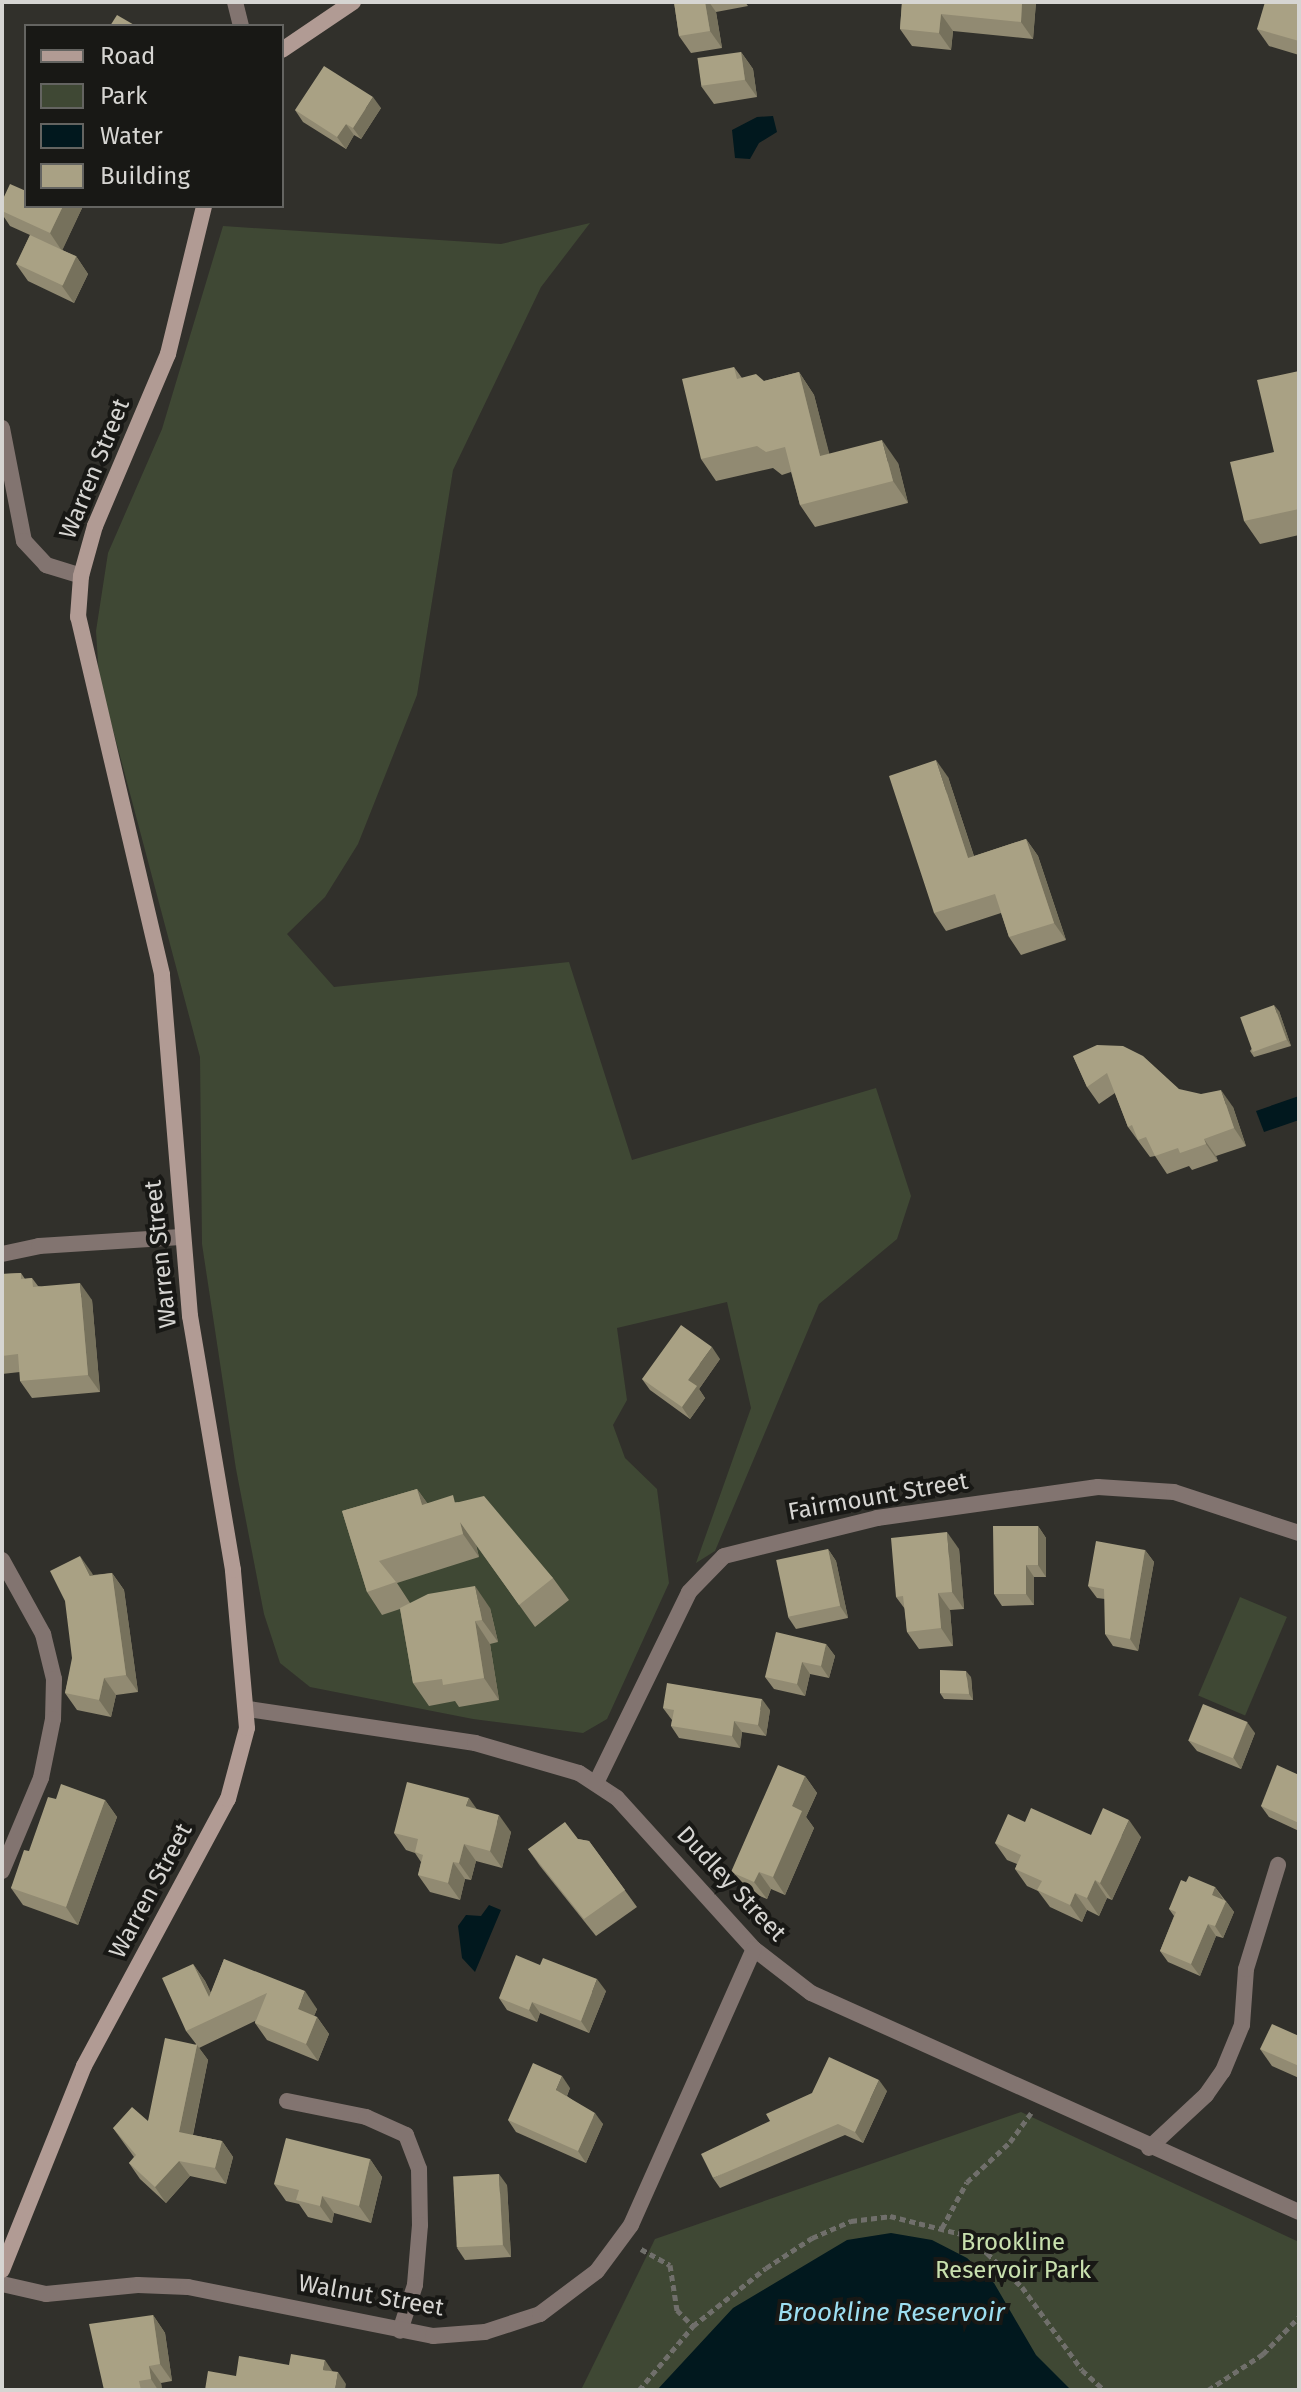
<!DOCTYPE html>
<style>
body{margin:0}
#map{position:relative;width:1301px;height:2392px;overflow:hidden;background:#31302b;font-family:"Fira Sans",sans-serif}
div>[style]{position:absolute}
.green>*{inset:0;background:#3f4834;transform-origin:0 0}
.water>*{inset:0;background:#01181e}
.path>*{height:5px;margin-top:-2.5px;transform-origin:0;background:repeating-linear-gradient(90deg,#706f6b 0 6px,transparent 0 10px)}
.lane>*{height:16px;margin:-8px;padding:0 8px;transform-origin:8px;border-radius:8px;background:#827470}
.street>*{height:16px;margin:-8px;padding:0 8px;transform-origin:8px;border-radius:8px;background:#827470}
.secondary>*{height:16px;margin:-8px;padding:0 8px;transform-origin:8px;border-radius:8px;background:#b19b94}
.wall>*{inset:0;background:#918a72}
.shaded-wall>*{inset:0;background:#76715c}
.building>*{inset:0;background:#a9a184;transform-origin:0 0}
span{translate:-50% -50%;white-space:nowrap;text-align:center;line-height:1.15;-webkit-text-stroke:8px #181815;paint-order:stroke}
.street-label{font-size:24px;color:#d6d5d2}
.park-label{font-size:24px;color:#c8e0ae}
.water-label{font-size:26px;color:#9cdef1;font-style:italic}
.frame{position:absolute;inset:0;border:4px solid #d6d5d2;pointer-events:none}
.legend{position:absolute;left:24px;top:24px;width:260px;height:184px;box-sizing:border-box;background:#181815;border:2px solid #646461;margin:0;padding:10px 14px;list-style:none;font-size:24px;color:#d6d5d2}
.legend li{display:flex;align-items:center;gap:16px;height:40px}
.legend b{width:40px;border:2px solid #646461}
</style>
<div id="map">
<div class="green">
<i style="clip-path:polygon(590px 223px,541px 287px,453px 470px,417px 695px,358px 844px,325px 897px,287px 934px,334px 987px,569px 962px,632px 1160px,876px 1088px,911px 1196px,897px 1239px,819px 1304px,715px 1551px,696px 1563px,751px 1408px,727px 1302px,617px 1328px,627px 1400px,613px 1425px,625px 1458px,657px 1489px,669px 1583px,607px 1719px,583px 1733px,473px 1719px,310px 1687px,280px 1663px,264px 1614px,236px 1469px,202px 1244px,200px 1057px,99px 677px,96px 631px,108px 553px,162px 429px,223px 226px,501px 244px)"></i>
<i style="left:1240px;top:1597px;width:51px;height:107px;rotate:23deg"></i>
<i style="clip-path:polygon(1021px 2112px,1299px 2242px,1299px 2390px,581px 2390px,655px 2239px)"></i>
</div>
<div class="water">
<i style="clip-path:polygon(757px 117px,773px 116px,777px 132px,759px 143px,750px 159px,735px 158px,732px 130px)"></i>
<i style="clip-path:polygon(1299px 1096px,1299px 1120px,1264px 1132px,1256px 1111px)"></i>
<i style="clip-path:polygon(489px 1905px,501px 1910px,475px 1972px,462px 1958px,458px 1926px,466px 1915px,481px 1916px)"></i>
<i style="clip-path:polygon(891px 2233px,932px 2240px,967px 2258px,994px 2283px,1036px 2355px,1071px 2390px,657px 2390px,733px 2308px,847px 2240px)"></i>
</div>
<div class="path">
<i style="left:942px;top:2228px;width:52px;rotate:-61.5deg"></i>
<i style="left:967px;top:2182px;width:59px;rotate:-42.9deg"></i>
<i style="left:1010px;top:2142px;width:36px;rotate:-54deg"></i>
<i style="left:641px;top:2249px;width:33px;rotate:29deg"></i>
<i style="left:670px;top:2265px;width:46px;rotate:81.2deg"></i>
<i style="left:677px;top:2310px;width:23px;rotate:45deg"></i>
<i style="left:639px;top:2390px;width:84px;rotate:-49.8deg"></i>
<i style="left:693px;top:2326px;width:93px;rotate:-38.5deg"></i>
<i style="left:766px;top:2268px;width:55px;rotate:-33.1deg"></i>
<i style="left:812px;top:2238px;width:43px;rotate:-23.6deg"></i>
<i style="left:851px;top:2221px;width:39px;rotate:-7deg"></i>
<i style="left:890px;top:2216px;width:73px;rotate:14.2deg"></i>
<i style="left:961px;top:2234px;width:32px;rotate:36deg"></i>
<i style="left:987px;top:2253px;width:49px;rotate:44.2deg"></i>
<i style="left:1022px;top:2287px;width:102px;rotate:54.1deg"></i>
<i style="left:1082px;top:2370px;width:30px;rotate:42deg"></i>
<i style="left:1208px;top:2390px;width:66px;rotate:-33.2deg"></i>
<i style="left:1263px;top:2354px;width:52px;rotate:-45.8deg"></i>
</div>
<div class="lane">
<i style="left:235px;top:2px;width:25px;rotate:76deg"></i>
<i style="left:287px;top:2101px;width:81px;rotate:11.4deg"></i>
<i style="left:366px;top:2117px;width:44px;rotate:24.2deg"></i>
<i style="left:406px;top:2135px;width:36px;rotate:69deg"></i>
<i style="left:419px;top:2169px;width:56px;rotate:89deg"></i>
<i style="left:420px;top:2225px;width:60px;rotate:94.8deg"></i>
<i style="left:415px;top:2285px;width:48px;rotate:108.1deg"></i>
<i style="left:1149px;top:2148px;width:78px;rotate:-42.9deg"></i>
<i style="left:1206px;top:2095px;width:29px;rotate:-55deg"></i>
<i style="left:1223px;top:2071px;width:50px;rotate:-67.6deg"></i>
<i style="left:1242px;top:2025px;width:56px;rotate:-85.9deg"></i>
<i style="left:1246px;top:1969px;width:109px;rotate:-72.9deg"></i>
</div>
<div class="street">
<i style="left:2px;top:428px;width:115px;rotate:79deg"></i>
<i style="left:24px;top:541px;width:33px;rotate:47deg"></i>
<i style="left:46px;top:565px;width:37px;rotate:17deg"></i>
<i style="left:2px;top:1254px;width:38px;rotate:-12deg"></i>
<i style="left:39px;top:1246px;width:142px;rotate:-3.6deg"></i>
<i style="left:2px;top:1560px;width:85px;rotate:61deg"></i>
<i style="left:43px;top:1634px;width:46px;rotate:76.3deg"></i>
<i style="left:54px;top:1679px;width:40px;rotate:91.4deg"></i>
<i style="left:53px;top:1719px;width:60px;rotate:101.5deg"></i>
<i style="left:41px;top:1778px;width:101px;rotate:112.8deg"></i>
<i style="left:248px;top:1709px;width:230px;rotate:8.5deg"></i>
<i style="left:475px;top:1743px;width:108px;rotate:16.1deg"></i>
<i style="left:579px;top:1773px;width:45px;rotate:33.3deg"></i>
<i style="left:617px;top:1798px;width:204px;rotate:47.8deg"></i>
<i style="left:754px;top:1949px;width:72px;rotate:37.7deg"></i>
<i style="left:811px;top:1993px;width:535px;rotate:24.17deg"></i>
<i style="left:596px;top:1783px;width:212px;rotate:-64deg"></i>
<i style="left:689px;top:1592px;width:50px;rotate:-45.8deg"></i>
<i style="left:724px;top:1556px;width:158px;rotate:-13.9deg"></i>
<i style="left:877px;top:1518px;width:223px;rotate:-8deg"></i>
<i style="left:1098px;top:1487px;width:76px;rotate:3.8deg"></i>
<i style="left:1174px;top:1492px;width:132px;rotate:18.2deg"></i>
<i style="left:2px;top:2284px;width:45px;rotate:12.8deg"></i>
<i style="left:46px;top:2294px;width:92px;rotate:-5.6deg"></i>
<i style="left:138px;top:2285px;width:50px;rotate:2.3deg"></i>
<i style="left:188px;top:2287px;width:250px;rotate:11.3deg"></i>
<i style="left:433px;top:2336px;width:52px;rotate:-4.4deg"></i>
<i style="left:485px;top:2332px;width:58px;rotate:-18.1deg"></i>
<i style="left:540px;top:2314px;width:71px;rotate:-37deg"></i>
<i style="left:597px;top:2271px;width:57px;rotate:-53.5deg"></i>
<i style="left:631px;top:2225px;width:302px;rotate:-66deg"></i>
</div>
<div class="secondary">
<i style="left:282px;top:50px;width:86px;rotate:-34.1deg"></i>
<i style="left:2px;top:2270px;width:220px;rotate:-68.1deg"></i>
<i style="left:84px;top:2066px;width:303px;rotate:-61.7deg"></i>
<i style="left:228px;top:1799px;width:73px;rotate:-75deg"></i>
<i style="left:247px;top:1728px;width:159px;rotate:-95.1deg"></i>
<i style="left:233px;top:1570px;width:258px;rotate:-99.6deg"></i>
<i style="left:190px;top:1316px;width:343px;rotate:-94.7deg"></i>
<i style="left:162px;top:974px;width:367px;rotate:-103.2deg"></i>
<i style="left:78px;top:617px;width:41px;rotate:-85.8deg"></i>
<i style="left:81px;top:576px;width:52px;rotate:-74.4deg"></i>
<i style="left:95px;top:526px;width:187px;rotate:-67deg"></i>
<i style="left:168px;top:354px;width:152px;rotate:-76.3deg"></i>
</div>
<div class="wall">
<i style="clip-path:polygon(674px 2px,745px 2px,748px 6px,716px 12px,722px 48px,691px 53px,679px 36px)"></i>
<i style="clip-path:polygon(902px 2px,1036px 2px,1033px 39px,953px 31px,951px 50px,912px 46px,900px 29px)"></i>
<i style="clip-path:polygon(1299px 2px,1299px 55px,1269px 46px,1257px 29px)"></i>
<i style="clip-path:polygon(741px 52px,753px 69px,757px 97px,714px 104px,701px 86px)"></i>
<i style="clip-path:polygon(381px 108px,361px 139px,354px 135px,346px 149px,303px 122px,295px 110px)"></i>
<i style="clip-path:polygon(2px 201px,26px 206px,83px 206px,62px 250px,76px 256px,88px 274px,74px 303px,28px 281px,16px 264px,30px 235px,10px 226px,2px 214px)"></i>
<i style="clip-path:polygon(734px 367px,742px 378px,764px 381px,799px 372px,814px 395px,829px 454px,898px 463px,908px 503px,815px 527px,800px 505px,791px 472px,782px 475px,773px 468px,716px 481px,701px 459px)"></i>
<i style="clip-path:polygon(1299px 371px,1299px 535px,1260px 544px,1244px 521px,1274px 452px)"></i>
<i style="clip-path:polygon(948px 777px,974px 856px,1026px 839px,1038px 856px,1066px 940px,1021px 955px,1009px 937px,1001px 913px,946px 931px,934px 913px)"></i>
<i style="clip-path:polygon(1279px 1011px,1291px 1046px,1254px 1057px,1250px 1051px)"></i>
<i style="clip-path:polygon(1073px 1056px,1233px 1107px,1246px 1146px,1216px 1156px,1218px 1161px,1192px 1170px,1189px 1166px,1167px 1174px,1155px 1156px,1150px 1157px,1128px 1127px,1115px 1093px,1099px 1104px,1087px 1087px)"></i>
<i style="clip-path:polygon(21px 1273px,25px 1279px,32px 1278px,38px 1286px,92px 1300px,100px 1392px,32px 1398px,20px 1381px,20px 1372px,2px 1374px,2px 1274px)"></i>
<i style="clip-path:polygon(720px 1359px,699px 1389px,705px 1398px,690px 1419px,650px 1390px,642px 1379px)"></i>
<i style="clip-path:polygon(417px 1489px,427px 1503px,458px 1502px,553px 1578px,569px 1600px,535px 1627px,476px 1545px,479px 1557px,397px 1583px,410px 1603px,490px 1608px,498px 1642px,490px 1644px,499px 1700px,459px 1707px,455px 1701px,429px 1706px,413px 1683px,400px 1609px,382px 1615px,367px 1592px,342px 1511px)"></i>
<i style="clip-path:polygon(1038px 1526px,1046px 1538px,1046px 1577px,1034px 1577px,1034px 1605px,1002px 1606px,994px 1594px)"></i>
<i style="clip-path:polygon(828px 1549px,836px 1561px,848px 1618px,796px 1629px,788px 1617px)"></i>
<i style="clip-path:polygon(959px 1549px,964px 1609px,950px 1610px,953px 1646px,919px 1649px,907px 1632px,905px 1609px,896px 1597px)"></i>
<i style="clip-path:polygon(1145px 1550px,1154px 1562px,1138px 1651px,1113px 1646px,1105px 1634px,1105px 1599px,1097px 1598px,1088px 1586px)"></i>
<i style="clip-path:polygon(112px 1573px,124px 1590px,138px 1692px,116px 1695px,111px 1717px,77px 1710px,65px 1693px,93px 1575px)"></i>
<i style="clip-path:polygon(826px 1644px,835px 1656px,829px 1678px,810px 1674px,805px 1696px,774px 1689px,765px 1677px)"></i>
<i style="clip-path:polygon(971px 1677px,973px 1700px,944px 1699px,940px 1693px)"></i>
<i style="clip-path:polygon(663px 1708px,770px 1710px,766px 1736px,742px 1732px,740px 1748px,679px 1738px,671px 1726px,672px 1720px)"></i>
<i style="clip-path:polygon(1255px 1733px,1241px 1769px,1197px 1751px,1188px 1740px)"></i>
<i style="clip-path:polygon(1299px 1775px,1299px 1831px,1269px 1817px,1261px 1806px)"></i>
<i style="clip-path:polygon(805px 1776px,817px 1793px,806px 1817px,814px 1828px,785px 1895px,771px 1889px,767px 1899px,743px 1889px,731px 1872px)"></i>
<i style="clip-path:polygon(56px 1799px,105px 1800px,117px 1817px,78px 1925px,23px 1905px,11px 1888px)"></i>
<i style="clip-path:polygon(476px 1809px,511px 1832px,502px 1868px,476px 1861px,471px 1880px,465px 1879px,460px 1900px,430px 1892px,418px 1875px,421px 1862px,415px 1853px,406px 1850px,394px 1833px)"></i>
<i style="clip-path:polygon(1025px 1822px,1091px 1835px,1141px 1837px,1112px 1900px,1107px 1898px,1099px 1916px,1087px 1910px,1082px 1922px,1050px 1907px,1038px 1891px,1027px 1886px,1015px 1869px,1017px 1864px,1007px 1860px,995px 1843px)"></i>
<i style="clip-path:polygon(578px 1839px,589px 1841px,637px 1907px,596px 1936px,540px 1866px,528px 1849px)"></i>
<i style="clip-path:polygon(1186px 1882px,1215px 1887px,1234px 1912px,1223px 1938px,1216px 1936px,1200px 1976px,1168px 1962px,1160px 1951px,1174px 1916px,1169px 1909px)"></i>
<i style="clip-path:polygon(224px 1959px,317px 2009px,314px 2016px,317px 2017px,329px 2034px,318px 2061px,267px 2040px,255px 2023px,255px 2021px,199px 2048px,208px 2060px,193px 2135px,222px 2141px,233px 2157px,226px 2184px,190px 2176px,166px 2203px,140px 2179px,129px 2163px,134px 2157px,113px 2128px,148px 2121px,196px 2044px,186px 2031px,193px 1964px,205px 1981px,211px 1993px)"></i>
<i style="clip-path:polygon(606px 1991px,589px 2033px,540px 2013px,537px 2022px,507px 2010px,499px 1998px)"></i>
<i style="clip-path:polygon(1299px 2036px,1299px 2078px,1272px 2066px,1260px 2049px)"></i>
<i style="clip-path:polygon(570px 2088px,567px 2096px,603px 2124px,586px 2163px,516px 2132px,508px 2120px)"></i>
<i style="clip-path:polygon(887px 2091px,863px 2143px,845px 2135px,720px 2188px,713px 2178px)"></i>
<i style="clip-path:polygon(370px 2159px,382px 2177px,371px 2223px,334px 2213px,332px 2223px,308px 2217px,299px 2204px,286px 2201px,274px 2184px)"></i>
<i style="clip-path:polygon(507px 2185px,511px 2257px,465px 2260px,457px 2248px)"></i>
<i style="clip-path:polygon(153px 2315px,165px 2333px,172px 2381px,161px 2383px,162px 2390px,104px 2390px)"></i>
</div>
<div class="shaded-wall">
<i style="clip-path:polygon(705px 2px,709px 2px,716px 12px,722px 48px,710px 31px)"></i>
<i style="clip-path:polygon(1022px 2px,1036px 2px,1033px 39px,1021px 22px)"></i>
<i style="clip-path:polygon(941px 14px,953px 31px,951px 50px,939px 33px)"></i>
<i style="clip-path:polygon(741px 52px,753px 69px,757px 97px,745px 80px)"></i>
<i style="clip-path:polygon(373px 97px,381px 108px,361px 139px,353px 128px)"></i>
<i style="clip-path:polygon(346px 124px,354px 135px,346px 149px,337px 137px)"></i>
<i style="clip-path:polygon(63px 206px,83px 206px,62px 251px,50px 233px)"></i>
<i style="clip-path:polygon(76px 256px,88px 274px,74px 303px,62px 286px)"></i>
<i style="clip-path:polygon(799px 372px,814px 395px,836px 479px,820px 456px)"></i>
<i style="clip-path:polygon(882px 440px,898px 463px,908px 503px,893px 481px)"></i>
<i style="clip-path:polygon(936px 760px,948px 777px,980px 875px,968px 858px)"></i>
<i style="clip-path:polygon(1026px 839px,1038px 856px,1066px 940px,1054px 923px)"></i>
<i style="clip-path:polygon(1274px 1005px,1279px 1011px,1291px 1046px,1287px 1040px)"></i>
<i style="clip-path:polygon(1221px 1090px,1233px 1107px,1246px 1146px,1234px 1128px)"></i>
<i style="clip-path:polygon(1204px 1139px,1216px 1156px,1218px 1161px,1206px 1144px)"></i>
<i style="clip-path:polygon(80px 1283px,92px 1300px,100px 1392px,88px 1375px)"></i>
<i style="clip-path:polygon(712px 1347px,720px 1359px,699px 1389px,705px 1398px,690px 1419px,682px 1407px,688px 1380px)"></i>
<i style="clip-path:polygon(417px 1489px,433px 1511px,422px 1505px)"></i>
<i style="clip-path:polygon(460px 1522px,476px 1545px,479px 1557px,463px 1534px)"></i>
<i style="clip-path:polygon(1038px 1526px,1046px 1538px,1046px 1577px,1038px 1565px)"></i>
<i style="clip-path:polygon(947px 1532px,959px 1549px,964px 1609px,952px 1592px)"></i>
<i style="clip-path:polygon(828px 1549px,836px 1561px,848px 1618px,840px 1606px)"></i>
<i style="clip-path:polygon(1145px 1550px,1154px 1562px,1138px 1651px,1130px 1639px)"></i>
<i style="clip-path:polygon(80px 1556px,92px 1573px,102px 1593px,90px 1576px)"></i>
<i style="clip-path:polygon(1026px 1565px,1034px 1577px,1034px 1605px,1026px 1594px)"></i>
<i style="clip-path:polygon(112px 1573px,124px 1590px,138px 1692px,126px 1675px)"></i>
<i style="clip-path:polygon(475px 1586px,490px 1608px,498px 1642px,482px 1620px)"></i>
<i style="clip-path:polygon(938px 1593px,950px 1610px,953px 1646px,941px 1628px)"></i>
<i style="clip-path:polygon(475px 1621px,490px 1644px,499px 1700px,484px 1678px)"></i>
<i style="clip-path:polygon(826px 1644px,835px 1656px,829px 1678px,821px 1666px)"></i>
<i style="clip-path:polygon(802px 1662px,810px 1674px,805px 1696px,797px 1684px)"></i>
<i style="clip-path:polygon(966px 1671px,971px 1677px,973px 1700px,969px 1694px)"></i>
<i style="clip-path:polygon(104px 1678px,116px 1695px,111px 1717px,99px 1700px)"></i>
<i style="clip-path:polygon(762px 1699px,770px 1710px,766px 1736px,758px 1725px)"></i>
<i style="clip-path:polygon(734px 1721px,742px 1732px,740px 1748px,732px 1736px)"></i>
<i style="clip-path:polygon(1247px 1722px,1255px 1733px,1241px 1769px,1233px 1757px)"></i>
<i style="clip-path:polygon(805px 1776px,817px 1793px,806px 1817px,814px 1828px,785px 1895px,773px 1877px,792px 1806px)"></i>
<i style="clip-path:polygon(469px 1798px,481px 1815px,466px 1806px)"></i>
<i style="clip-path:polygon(105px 1800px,117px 1817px,78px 1925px,66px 1907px)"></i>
<i style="clip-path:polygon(499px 1815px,511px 1832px,502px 1868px,490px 1851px)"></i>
<i style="clip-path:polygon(1129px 1820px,1141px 1837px,1112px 1900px,1100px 1883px)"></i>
<i style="clip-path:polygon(464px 1844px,476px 1861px,471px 1880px,459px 1863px)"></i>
<i style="clip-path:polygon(453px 1862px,465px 1879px,460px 1900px,448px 1883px)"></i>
<i style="clip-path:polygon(759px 1872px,771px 1889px,767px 1899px,754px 1882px)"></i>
<i style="clip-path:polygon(1095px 1880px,1107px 1898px,1099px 1916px,1087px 1898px)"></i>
<i style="clip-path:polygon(1215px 1887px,1223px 1899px,1220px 1907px,1212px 1895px)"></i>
<i style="clip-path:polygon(1075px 1893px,1087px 1910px,1082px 1922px,1070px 1905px)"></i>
<i style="clip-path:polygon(1226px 1901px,1234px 1912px,1223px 1938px,1215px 1926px)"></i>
<i style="clip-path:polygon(1208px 1924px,1216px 1936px,1200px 1976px,1191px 1964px)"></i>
<i style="clip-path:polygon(193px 1964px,205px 1981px,221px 2014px,209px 1997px)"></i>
<i style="clip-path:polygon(597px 1979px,606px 1991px,589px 2033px,581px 2021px)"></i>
<i style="clip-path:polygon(305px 1991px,317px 2009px,310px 2026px,298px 2009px)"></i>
<i style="clip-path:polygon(532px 2002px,540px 2013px,537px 2022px,529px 2010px)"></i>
<i style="clip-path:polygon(317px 2017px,329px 2034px,318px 2061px,306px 2044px)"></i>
<i style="clip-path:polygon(197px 2045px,208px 2060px,190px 2148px,179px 2132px)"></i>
<i style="clip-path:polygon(562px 2076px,570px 2088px,564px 2102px,556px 2090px)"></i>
<i style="clip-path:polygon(879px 2080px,887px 2091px,863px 2143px,855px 2132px)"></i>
<i style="clip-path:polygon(595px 2113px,603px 2124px,586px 2163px,578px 2151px)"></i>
<i style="clip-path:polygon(222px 2141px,233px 2157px,226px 2184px,215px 2168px)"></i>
<i style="clip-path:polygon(370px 2159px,382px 2177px,371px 2223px,359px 2206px)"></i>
<i style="clip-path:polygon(179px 2161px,190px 2176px,166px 2203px,155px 2187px)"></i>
<i style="clip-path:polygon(499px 2174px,507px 2185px,511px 2257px,503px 2245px)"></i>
<i style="clip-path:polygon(322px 2196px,334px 2213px,332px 2223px,320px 2206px)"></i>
<i style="clip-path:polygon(153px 2315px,165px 2333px,172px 2381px,160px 2364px)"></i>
<i style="clip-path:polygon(325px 2360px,333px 2372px,323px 2370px)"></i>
<i style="clip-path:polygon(149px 2366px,161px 2383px,162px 2390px,158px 2390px,151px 2379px)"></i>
<i style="clip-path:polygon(338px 2372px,346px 2384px,345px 2390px,335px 2390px)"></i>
</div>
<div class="building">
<i style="clip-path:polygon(674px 2px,705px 2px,710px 31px,679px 36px)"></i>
<i style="clip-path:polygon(902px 2px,1022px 2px,1021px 22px,941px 14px,939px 33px,900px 29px)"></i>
<i style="clip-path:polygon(1265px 2px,1299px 2px,1299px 41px,1257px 29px)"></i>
<i style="clip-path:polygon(117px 15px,136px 26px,110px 26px)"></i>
<i style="left:741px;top:52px;width:28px;height:44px;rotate:82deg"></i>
<i style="clip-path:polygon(324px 66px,373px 97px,353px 128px,346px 124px,337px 137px,295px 110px)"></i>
<i style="clip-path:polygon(10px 184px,26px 191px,26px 206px,63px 206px,50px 233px,2px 211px,2px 201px)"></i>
<i style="left:30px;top:235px;width:51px;height:32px;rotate:25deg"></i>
<i style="clip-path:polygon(734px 367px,737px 379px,756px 374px,764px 381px,799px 372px,820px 456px,882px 440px,893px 481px,800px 505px,785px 447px,766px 452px,757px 446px,701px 459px,682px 379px)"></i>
<i style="clip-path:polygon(1299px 371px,1299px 509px,1244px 521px,1230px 462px,1274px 452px,1257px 380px)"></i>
<i style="clip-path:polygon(936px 760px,968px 858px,1026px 839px,1054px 923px,1009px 937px,995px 894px,934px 913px,889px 776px)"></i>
<i style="left:1274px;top:1005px;width:37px;height:36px;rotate:70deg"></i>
<i style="clip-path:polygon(1097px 1045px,1123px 1046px,1143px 1056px,1179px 1089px,1201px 1094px,1221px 1090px,1234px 1128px,1204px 1139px,1206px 1144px,1180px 1153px,1178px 1148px,1155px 1156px,1146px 1137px,1138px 1140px,1132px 1125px,1128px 1127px,1107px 1073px,1087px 1087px,1073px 1056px)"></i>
<i style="clip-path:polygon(21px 1273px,21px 1279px,32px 1278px,33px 1287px,80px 1283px,88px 1375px,20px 1381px,18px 1354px,2px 1356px,2px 1274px)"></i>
<i style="clip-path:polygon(681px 1325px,712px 1347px,688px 1380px,697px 1386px,682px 1407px,642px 1379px)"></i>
<i style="clip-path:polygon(417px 1489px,422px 1505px,453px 1495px,455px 1503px,484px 1496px,553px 1578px,519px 1605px,460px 1522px,463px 1534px,379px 1561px,396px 1582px,367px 1592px,342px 1511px)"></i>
<i style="clip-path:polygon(993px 1526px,1038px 1526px,1038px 1565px,1026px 1565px,1026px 1594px,994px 1594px)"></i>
<i style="clip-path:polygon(947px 1532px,952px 1592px,938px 1593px,941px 1628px,907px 1632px,903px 1596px,896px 1597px,891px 1538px)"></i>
<i style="clip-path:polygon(1096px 1541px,1145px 1550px,1130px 1639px,1105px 1634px,1104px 1589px,1088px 1586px)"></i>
<i style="left:828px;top:1549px;width:58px;height:53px;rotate:78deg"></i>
<i style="clip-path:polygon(80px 1556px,90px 1576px,112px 1573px,126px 1675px,104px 1678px,99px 1700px,65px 1693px,72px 1658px,65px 1601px,50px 1571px)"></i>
<i style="clip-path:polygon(475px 1586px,482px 1620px,475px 1621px,484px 1678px,443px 1685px,442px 1679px,413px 1683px,400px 1608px,428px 1594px)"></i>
<i style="clip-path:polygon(776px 1632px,826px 1644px,821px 1666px,802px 1662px,797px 1684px,765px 1677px)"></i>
<i style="clip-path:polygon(940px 1670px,966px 1671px,969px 1694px,940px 1693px)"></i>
<i style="clip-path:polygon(667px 1683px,762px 1699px,758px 1725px,734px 1721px,732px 1736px,671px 1726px,674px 1710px,663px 1708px)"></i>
<i style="left:1203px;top:1704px;width:48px;height:39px;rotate:22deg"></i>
<i style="clip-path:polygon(778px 1765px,805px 1776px,792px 1806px,802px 1811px,773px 1877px,759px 1872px,754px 1882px,731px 1872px)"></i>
<i style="clip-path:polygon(1277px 1765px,1299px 1775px,1299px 1823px,1261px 1806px)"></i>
<i style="clip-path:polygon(407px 1782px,469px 1798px,466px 1806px,499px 1815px,490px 1851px,464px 1844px,459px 1863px,453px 1862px,448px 1883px,418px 1875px,423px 1855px,415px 1852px,418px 1839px,394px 1833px)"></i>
<i style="clip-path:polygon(61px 1784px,105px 1800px,66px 1907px,11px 1888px,24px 1850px,29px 1851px,48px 1797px,56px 1799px)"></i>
<i style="clip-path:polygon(1031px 1808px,1091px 1835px,1103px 1808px,1129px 1820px,1100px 1883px,1095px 1880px,1087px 1898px,1075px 1893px,1070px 1905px,1037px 1890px,1042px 1881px,1015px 1869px,1021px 1855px,995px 1843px,1008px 1814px,1025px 1822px)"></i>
<i style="clip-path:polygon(565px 1822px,578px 1839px,589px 1841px,625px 1890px,584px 1919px,528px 1849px)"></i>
<i style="clip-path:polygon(1189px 1876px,1215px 1887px,1212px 1895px,1226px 1901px,1215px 1926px,1208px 1924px,1191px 1964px,1160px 1951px,1176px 1912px,1169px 1909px,1181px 1880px,1186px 1882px)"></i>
<i style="clip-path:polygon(516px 1955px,540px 1965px,543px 1958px,597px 1979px,581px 2021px,532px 2002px,529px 2010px,499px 1998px)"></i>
<i style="clip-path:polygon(224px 1959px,305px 1991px,298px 2009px,317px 2017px,306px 2044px,255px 2023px,267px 1993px,186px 2031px,162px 1978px,193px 1964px,209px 1997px)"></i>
<i style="clip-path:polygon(1272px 2024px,1299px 2036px,1299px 2066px,1260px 2049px)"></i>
<i style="clip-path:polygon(165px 2038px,197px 2045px,179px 2132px,222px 2141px,215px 2168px,179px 2161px,155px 2187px,129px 2163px,136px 2155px,113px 2128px,132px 2107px,148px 2121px)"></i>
<i style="clip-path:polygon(829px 2057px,879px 2080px,855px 2132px,838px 2124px,713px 2178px,701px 2154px,770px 2121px,766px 2114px,812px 2093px)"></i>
<i style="clip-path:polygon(533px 2063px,562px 2076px,556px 2090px,595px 2113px,578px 2151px,508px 2120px)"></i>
<i style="clip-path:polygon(286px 2138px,370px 2159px,359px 2206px,322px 2196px,320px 2206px,296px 2200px,299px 2190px,274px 2184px)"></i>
<i style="left:499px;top:2174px;width:71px;height:46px;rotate:87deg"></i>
<i style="clip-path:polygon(153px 2315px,160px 2364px,149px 2366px,151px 2379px,139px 2381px,141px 2390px,104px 2390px,89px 2324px)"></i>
<i style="clip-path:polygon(291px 2354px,325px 2360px,323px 2370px,338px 2372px,335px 2390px,205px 2390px,208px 2371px,236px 2376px,239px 2356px,289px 2365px)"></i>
</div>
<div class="street-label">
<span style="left:95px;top:469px;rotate:-68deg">Warren Street</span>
<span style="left:161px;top:1254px;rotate:-96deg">Warren Street</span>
<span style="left:878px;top:1497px;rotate:-10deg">Fairmount Street</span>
<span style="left:731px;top:1884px;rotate:47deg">Dudley Street</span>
<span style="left:151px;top:1891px;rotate:-62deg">Warren Street</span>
<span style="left:371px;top:2296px;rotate:10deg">Walnut Street</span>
</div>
<div class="park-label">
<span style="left:1013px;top:2257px">Brookline<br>Reservoir Park</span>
</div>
<div class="water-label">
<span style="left:891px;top:2313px">Brookline Reservoir</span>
</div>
<div class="frame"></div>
<ul class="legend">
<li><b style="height:10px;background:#b19b94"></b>Road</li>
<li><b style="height:22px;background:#3f4834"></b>Park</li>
<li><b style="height:22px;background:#01181e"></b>Water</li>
<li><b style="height:22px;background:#a9a184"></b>Building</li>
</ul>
</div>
